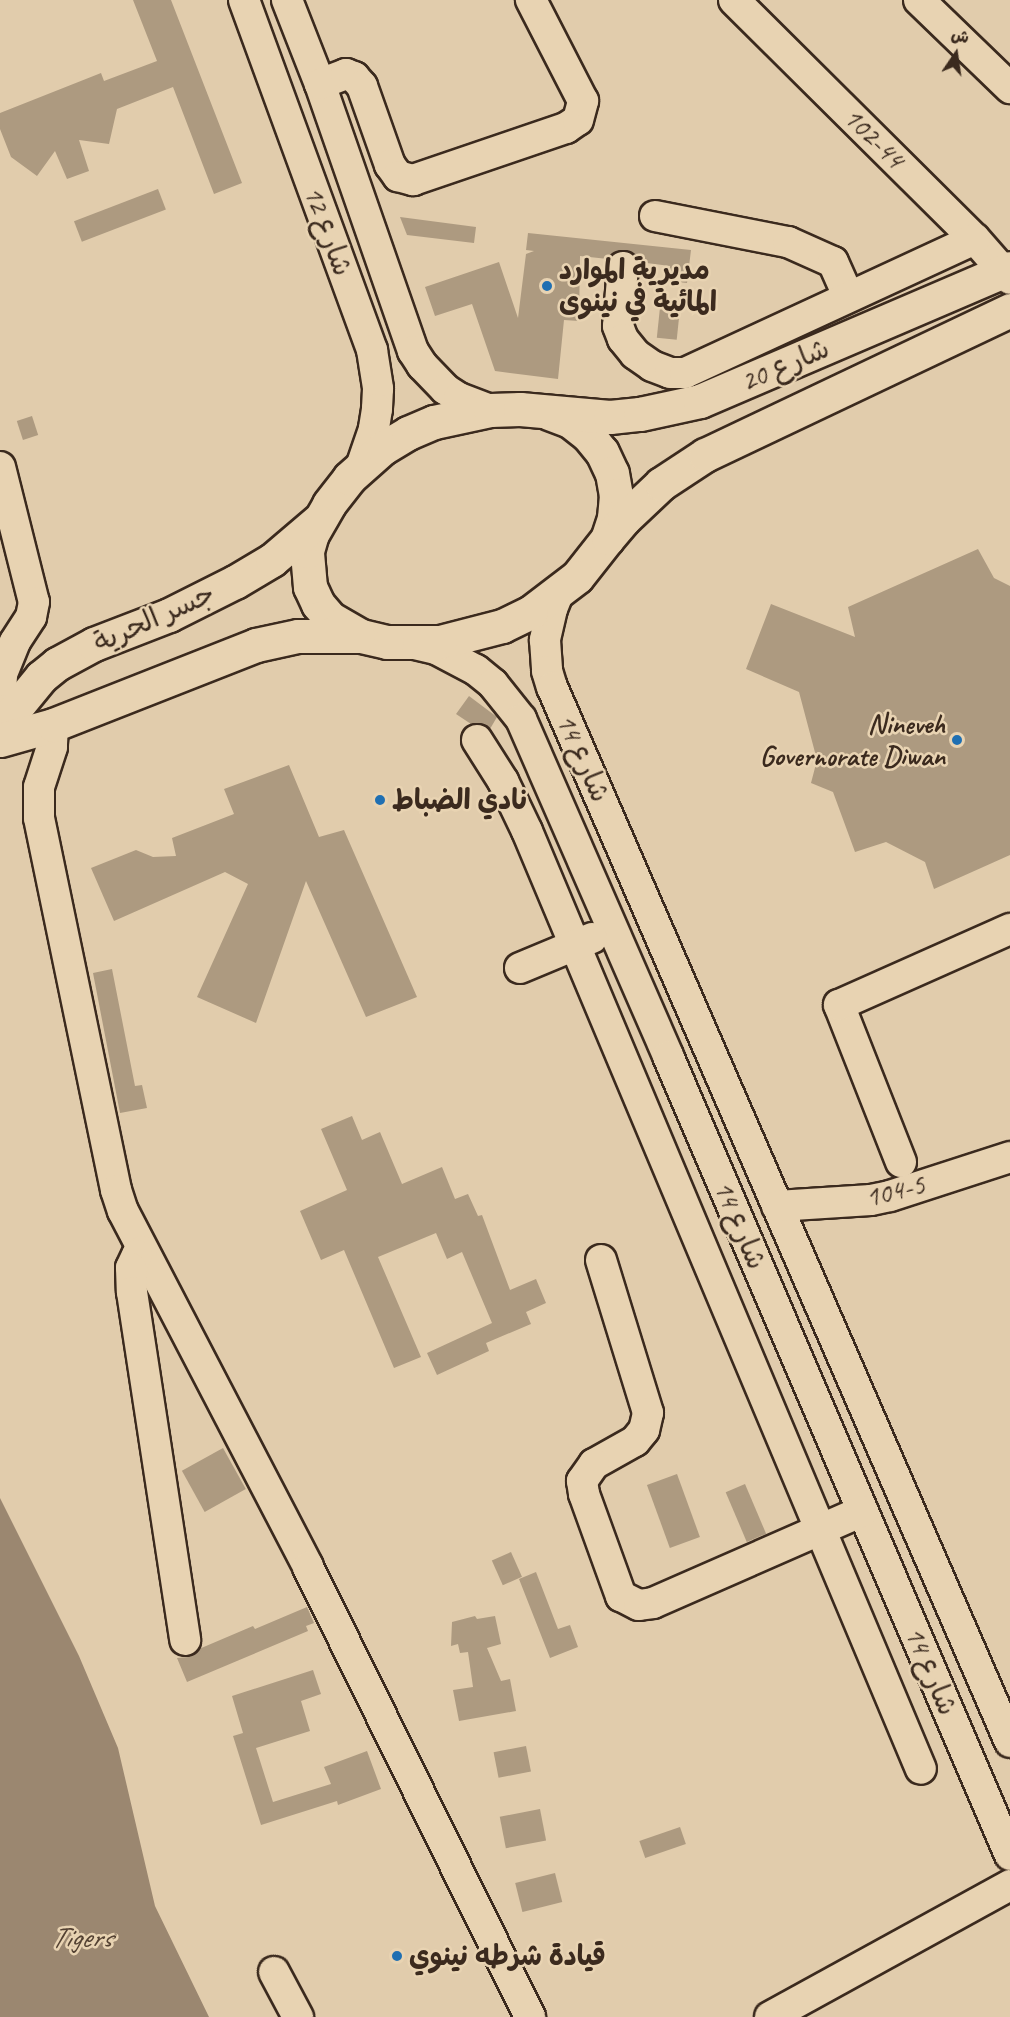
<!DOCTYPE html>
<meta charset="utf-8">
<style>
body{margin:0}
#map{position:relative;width:1010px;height:2017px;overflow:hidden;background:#e1ccac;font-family:Caveat,"Playpen Sans Arabic",sans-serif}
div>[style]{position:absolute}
.water>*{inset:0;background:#9b8770}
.building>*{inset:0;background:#ad9a80;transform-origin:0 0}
.roads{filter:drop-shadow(2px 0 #3b2a1e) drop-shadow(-2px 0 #3b2a1e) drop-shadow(0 2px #3b2a1e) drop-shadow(0 -2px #3b2a1e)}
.minor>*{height:30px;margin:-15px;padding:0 15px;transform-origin:15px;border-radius:15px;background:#e8d3b2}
.major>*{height:33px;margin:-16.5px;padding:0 16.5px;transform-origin:16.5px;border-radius:16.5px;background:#e8d3b2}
.dots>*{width:16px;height:16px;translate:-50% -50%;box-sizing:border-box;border:3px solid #e8d3b2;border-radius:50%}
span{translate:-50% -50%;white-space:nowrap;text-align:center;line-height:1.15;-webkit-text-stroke:5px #e8d3b2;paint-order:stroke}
.street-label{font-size:28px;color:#3b2a1e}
.poi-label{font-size:28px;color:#3b2a1e;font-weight:700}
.left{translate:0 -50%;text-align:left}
.right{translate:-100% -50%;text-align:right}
.water-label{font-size:30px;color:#534132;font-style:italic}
.north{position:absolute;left:926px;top:24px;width:60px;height:60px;-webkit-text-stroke:4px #e8d3b2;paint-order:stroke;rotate:13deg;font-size:16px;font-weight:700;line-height:24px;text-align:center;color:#3b2a1e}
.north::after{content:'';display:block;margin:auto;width:21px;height:27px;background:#3b2a1e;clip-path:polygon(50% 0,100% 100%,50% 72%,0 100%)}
</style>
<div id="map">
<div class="water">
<i style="clip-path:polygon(0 1498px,79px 1656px,118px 1748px,155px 1906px,209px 2017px,0 2017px)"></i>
</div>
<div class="building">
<i style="clip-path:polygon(133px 0,171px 0,242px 183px,214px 194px,173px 87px,117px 109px,109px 144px,79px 140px,89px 171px,67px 179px,55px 151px,37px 176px,11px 157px,0 129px,0 113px,101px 73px,104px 81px,157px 61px)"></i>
<i style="left:158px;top:189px;width:22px;height:90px;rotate:69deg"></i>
<i style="clip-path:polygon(400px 217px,476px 227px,474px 243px,407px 235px)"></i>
<i style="clip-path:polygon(528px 233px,691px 250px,687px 283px,669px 281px,670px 266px,639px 262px,633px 253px,625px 250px,615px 252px,608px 259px,580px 256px,579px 321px,564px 320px,558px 379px,495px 371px,472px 304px,435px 316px,425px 287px,499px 262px,518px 318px,526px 254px,534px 251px,526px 250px)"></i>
<i style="left:661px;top:298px;width:20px;height:40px;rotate:6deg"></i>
<i style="left:32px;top:416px;width:20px;height:16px;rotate:72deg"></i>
<i style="clip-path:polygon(978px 549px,994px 578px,1010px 586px,1010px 855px,934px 889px,925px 862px,886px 842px,855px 852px,833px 792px,811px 783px,817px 760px,799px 692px,746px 669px,771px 604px,855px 637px,848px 607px)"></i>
<i style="clip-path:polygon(469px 696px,497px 717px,490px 729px,484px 725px,471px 724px,456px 714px)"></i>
<i style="clip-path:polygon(289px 765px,319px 837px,344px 830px,417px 997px,366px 1017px,306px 881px,256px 1023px,197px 997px,248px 884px,225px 872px,114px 921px,91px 868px,136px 850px,153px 857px,176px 856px,172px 838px,234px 814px,224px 789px)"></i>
<i style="clip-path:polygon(112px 969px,135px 1086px,142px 1085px,147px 1108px,120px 1113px,93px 973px)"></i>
<i style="clip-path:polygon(352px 1116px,362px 1140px,380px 1132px,402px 1184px,442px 1167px,455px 1199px,468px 1194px,478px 1216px,482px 1215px,510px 1290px,536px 1279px,546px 1303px,526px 1312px,531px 1324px,486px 1343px,489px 1351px,437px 1375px,427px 1353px,492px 1323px,462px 1252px,447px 1259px,436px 1233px,378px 1257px,421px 1357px,394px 1368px,344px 1250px,321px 1260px,300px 1211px,347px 1190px,321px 1129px)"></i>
<i style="left:223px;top:1448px;width:47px;height:47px;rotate:61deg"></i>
<i style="left:677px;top:1474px;width:67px;height:32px;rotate:70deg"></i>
<i style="left:745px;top:1484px;width:54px;height:21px;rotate:67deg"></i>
<i style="left:511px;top:1552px;width:27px;height:21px;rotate:66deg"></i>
<i style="clip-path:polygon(536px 1572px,558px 1629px,570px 1625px,578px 1647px,550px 1658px,519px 1579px)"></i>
<i style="clip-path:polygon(307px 1607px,314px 1623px,306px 1626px,308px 1631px,187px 1682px,177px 1658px,188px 1657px,199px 1649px,253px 1626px,255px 1629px)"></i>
<i style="clip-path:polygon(475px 1616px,477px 1619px,495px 1616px,501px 1644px,487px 1648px,501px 1681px,510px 1679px,516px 1711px,459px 1721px,453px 1690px,473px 1687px,468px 1652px,460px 1653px,458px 1644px,451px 1646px,452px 1622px)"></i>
<i style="clip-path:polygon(313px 1670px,321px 1694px,301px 1701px,310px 1731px,256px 1748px,273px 1802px,331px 1784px,324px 1767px,367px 1751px,381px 1789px,338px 1805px,337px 1801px,261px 1825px,233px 1736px,243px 1733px,232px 1696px)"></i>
<i style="left:526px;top:1746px;width:26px;height:33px;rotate:79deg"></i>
<i style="left:540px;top:1809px;width:32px;height:41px;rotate:79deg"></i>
<i style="left:680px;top:1827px;width:18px;height:43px;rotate:71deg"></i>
<i style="left:555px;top:1873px;width:30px;height:41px;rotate:76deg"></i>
</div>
<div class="roads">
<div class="minor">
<i style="left:244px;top:0;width:373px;rotate:69.9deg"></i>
<i style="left:372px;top:350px;width:39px;rotate:81deg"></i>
<i style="left:378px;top:389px;width:20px;rotate:93deg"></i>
<i style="left:377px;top:409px;width:20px;rotate:99deg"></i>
<i style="left:374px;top:429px;width:40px;rotate:108.9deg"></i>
<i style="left:287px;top:0;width:90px;rotate:68.6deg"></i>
<i style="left:320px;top:84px;width:283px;rotate:70.8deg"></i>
<i style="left:413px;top:351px;width:17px;rotate:57deg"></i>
<i style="left:422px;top:365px;width:33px;rotate:46deg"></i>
<i style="left:445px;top:389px;width:17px;rotate:33deg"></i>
<i style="left:459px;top:398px;width:33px;rotate:21deg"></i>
<i style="left:734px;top:0;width:339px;rotate:44.8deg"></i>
<i style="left:975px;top:239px;width:53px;rotate:48.8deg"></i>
<i style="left:919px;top:0;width:127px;rotate:44deg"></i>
<i style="left:320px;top:84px;width:28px;rotate:-21deg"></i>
<i style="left:346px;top:74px;width:9px;rotate:21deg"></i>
<i style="left:354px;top:77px;width:12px;rotate:48deg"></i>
<i style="left:362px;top:86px;width:84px;rotate:70.5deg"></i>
<i style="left:390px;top:165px;width:14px;rotate:54deg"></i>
<i style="left:398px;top:176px;width:16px;rotate:15deg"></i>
<i style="left:413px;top:180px;width:162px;rotate:-18.8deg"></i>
<i style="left:566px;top:128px;width:14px;rotate:-34deg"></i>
<i style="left:578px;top:120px;width:20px;rotate:-75deg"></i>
<i style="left:583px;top:101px;width:114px;rotate:-117.2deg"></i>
<i style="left:655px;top:216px;width:136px;rotate:11.1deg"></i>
<i style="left:788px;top:242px;width:49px;rotate:24deg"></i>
<i style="left:833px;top:262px;width:37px;rotate:66deg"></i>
<i style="left:623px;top:267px;width:59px;rotate:94.8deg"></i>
<i style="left:618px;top:326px;width:14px;rotate:69deg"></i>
<i style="left:623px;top:339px;width:19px;rotate:51deg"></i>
<i style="left:635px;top:354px;width:21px;rotate:35deg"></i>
<i style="left:652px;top:366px;width:19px;rotate:21deg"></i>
<i style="left:670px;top:373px;width:15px"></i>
<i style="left:685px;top:373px;width:319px;rotate:-24.8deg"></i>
<i style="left:0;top:467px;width:139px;rotate:75.9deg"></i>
<i style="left:34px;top:602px;width:15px;rotate:101deg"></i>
<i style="left:31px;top:617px;width:30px;rotate:123deg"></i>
<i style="left:15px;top:642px;width:35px;rotate:112deg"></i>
<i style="left:2px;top:675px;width:35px;rotate:93deg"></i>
<i style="left:0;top:710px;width:28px;rotate:63deg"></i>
<i style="left:558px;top:594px;width:16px;rotate:112deg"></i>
<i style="left:552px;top:609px;width:32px;rotate:103deg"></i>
<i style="left:545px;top:640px;width:31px;rotate:86deg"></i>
<i style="left:547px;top:671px;width:17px;rotate:73deg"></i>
<i style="left:552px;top:687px;width:1150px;rotate:66.53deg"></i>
<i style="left:414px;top:644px;width:23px;rotate:13deg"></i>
<i style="left:436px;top:649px;width:45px;rotate:27.7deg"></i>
<i style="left:476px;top:670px;width:22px;rotate:39deg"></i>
<i style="left:493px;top:684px;width:45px;rotate:51.3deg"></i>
<i style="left:521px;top:719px;width:368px;rotate:66.4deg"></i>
<i style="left:668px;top:1056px;width:869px;rotate:66.83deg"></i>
<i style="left:53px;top:725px;width:22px;rotate:93deg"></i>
<i style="left:52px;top:747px;width:42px;rotate:108deg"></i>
<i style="left:39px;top:787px;width:31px;rotate:90deg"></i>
<i style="left:39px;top:818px;width:380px;rotate:78.3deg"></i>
<i style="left:116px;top:1190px;width:22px;rotate:72deg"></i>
<i style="left:123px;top:1211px;width:401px;rotate:62.5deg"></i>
<i style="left:308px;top:1567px;width:502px;rotate:63.74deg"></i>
<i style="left:477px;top:740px;width:49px;rotate:57.6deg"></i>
<i style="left:503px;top:781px;width:55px;rotate:64.4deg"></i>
<i style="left:527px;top:831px;width:1017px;rotate:67.22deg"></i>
<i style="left:520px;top:968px;width:78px;rotate:-22.6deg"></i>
<i style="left:901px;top:1162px;width:169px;rotate:-111.5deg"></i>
<i style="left:839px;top:1005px;width:187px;rotate:-24deg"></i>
<i style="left:777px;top:1206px;width:94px;rotate:-3.7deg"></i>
<i style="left:871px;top:1200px;width:19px;rotate:-12deg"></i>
<i style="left:890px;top:1196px;width:126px;rotate:-18deg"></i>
<i style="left:142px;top:1251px;width:6px;rotate:141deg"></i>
<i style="left:137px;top:1255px;width:14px;rotate:115deg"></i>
<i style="left:131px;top:1268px;width:24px;rotate:88deg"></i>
<i style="left:132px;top:1292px;width:352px;rotate:81.3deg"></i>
<i style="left:601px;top:1260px;width:160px;rotate:72.9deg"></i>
<i style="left:648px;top:1413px;width:17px;rotate:103deg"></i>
<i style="left:644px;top:1430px;width:14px;rotate:129deg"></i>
<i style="left:635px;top:1441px;width:47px;rotate:150.7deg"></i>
<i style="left:594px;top:1464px;width:21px;rotate:125deg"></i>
<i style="left:582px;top:1481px;width:13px;rotate:81deg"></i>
<i style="left:584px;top:1494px;width:109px;rotate:70.1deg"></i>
<i style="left:621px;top:1596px;width:20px;rotate:27deg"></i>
<i style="left:639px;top:1605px;width:14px;rotate:-8deg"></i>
<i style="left:653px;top:1603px;width:229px;rotate:-23.7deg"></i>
<i style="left:274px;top:1972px;width:51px;rotate:61.9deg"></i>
<i style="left:770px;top:2017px;width:274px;rotate:-28.8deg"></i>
</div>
<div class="major">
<i style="left:549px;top:413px;width:22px;rotate:21deg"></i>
<i style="left:570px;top:421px;width:23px;rotate:38deg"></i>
<i style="left:588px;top:435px;width:22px;rotate:51deg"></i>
<i style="left:602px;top:452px;width:23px;rotate:65deg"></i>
<i style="left:612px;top:473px;width:22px;rotate:80deg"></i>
<i style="left:616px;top:495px;width:23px;rotate:95deg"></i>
<i style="left:614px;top:518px;width:22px;rotate:108deg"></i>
<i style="left:607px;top:539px;width:48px;rotate:128.3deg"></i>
<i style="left:577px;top:577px;width:58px;rotate:142.7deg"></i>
<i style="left:531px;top:612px;width:32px;rotate:154deg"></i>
<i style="left:502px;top:626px;width:64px;rotate:165.5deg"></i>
<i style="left:440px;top:642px;width:53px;rotate:180deg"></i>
<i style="left:387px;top:642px;width:27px;rotate:-167deg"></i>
<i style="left:361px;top:636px;width:36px;rotate:-150deg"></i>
<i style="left:330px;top:618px;width:18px;rotate:-131deg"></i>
<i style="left:318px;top:604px;width:19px;rotate:-115deg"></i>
<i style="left:310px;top:587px;width:36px;rotate:-95deg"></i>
<i style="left:307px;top:551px;width:18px;rotate:-74deg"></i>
<i style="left:312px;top:534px;width:34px;rotate:-60deg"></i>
<i style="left:329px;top:504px;width:33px;rotate:-52deg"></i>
<i style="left:349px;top:478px;width:45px;rotate:-41.4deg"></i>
<i style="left:383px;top:448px;width:29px;rotate:-31deg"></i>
<i style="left:408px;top:433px;width:28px;rotate:-23deg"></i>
<i style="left:434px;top:422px;width:57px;rotate:-12.1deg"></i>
<i style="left:490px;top:410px;width:30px;rotate:-2deg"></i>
<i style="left:520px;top:409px;width:90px;rotate:5.1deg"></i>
<i style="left:610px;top:417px;width:30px;rotate:-6deg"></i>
<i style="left:640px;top:414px;width:61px;rotate:-12.2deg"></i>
<i style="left:700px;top:401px;width:337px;rotate:-23.2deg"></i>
<i style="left:608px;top:538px;width:25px;rotate:-50deg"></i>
<i style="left:624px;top:519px;width:51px;rotate:-43.4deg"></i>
<i style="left:661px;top:484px;width:53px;rotate:-33.4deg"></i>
<i style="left:705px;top:455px;width:338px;rotate:-25.4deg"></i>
<i style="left:13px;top:735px;width:25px;rotate:-88deg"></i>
<i style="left:14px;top:710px;width:43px;rotate:-50.7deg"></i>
<i style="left:41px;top:677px;width:21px;rotate:-39deg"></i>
<i style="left:57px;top:664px;width:42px;rotate:-28.4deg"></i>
<i style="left:94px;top:644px;width:80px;rotate:-21.1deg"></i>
<i style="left:169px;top:615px;width:74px;rotate:-26.6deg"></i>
<i style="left:235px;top:582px;width:43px;rotate:-30.7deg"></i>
<i style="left:272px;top:560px;width:60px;rotate:-40.3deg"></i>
<i style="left:0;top:740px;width:55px;rotate:-15.8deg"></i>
<i style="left:53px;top:725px;width:218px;rotate:-21.5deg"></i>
<i style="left:256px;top:645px;width:43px;rotate:-12.1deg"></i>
<i style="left:298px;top:636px;width:60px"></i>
</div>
</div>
<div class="dots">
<i style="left:547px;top:286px;background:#1f6fb2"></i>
<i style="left:957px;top:740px;background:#1f6fb2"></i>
<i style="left:380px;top:800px;background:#1f6fb2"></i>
<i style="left:397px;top:1956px;background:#1f6fb2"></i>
</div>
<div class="street-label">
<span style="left:874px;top:138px;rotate:45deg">102-44</span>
<span style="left:328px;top:231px;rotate:70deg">شارع 12</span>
<span style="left:785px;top:365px;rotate:-23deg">شارع 20</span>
<span style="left:154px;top:618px;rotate:-24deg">جسر الحرية</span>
<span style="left:583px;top:758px;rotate:66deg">شارع 14</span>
<span style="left:895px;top:1191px;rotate:-14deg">104-5</span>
<span style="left:740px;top:1225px;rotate:67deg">شارع 14</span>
<span style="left:931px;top:1671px;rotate:67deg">شارع 14</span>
</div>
<div class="poi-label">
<span class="left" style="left:559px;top:286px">مديرية الموارد<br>المائية في نينوى</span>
<span class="right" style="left:945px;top:740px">Nineveh<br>Governorate Diwan</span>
<span class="left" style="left:392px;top:800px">نادي الضباط</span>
<span class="left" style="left:409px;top:1956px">قيادة شرطه نينوي</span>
</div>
<div class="water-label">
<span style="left:81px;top:1937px">Tigers</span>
</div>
<div class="north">ش</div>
</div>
